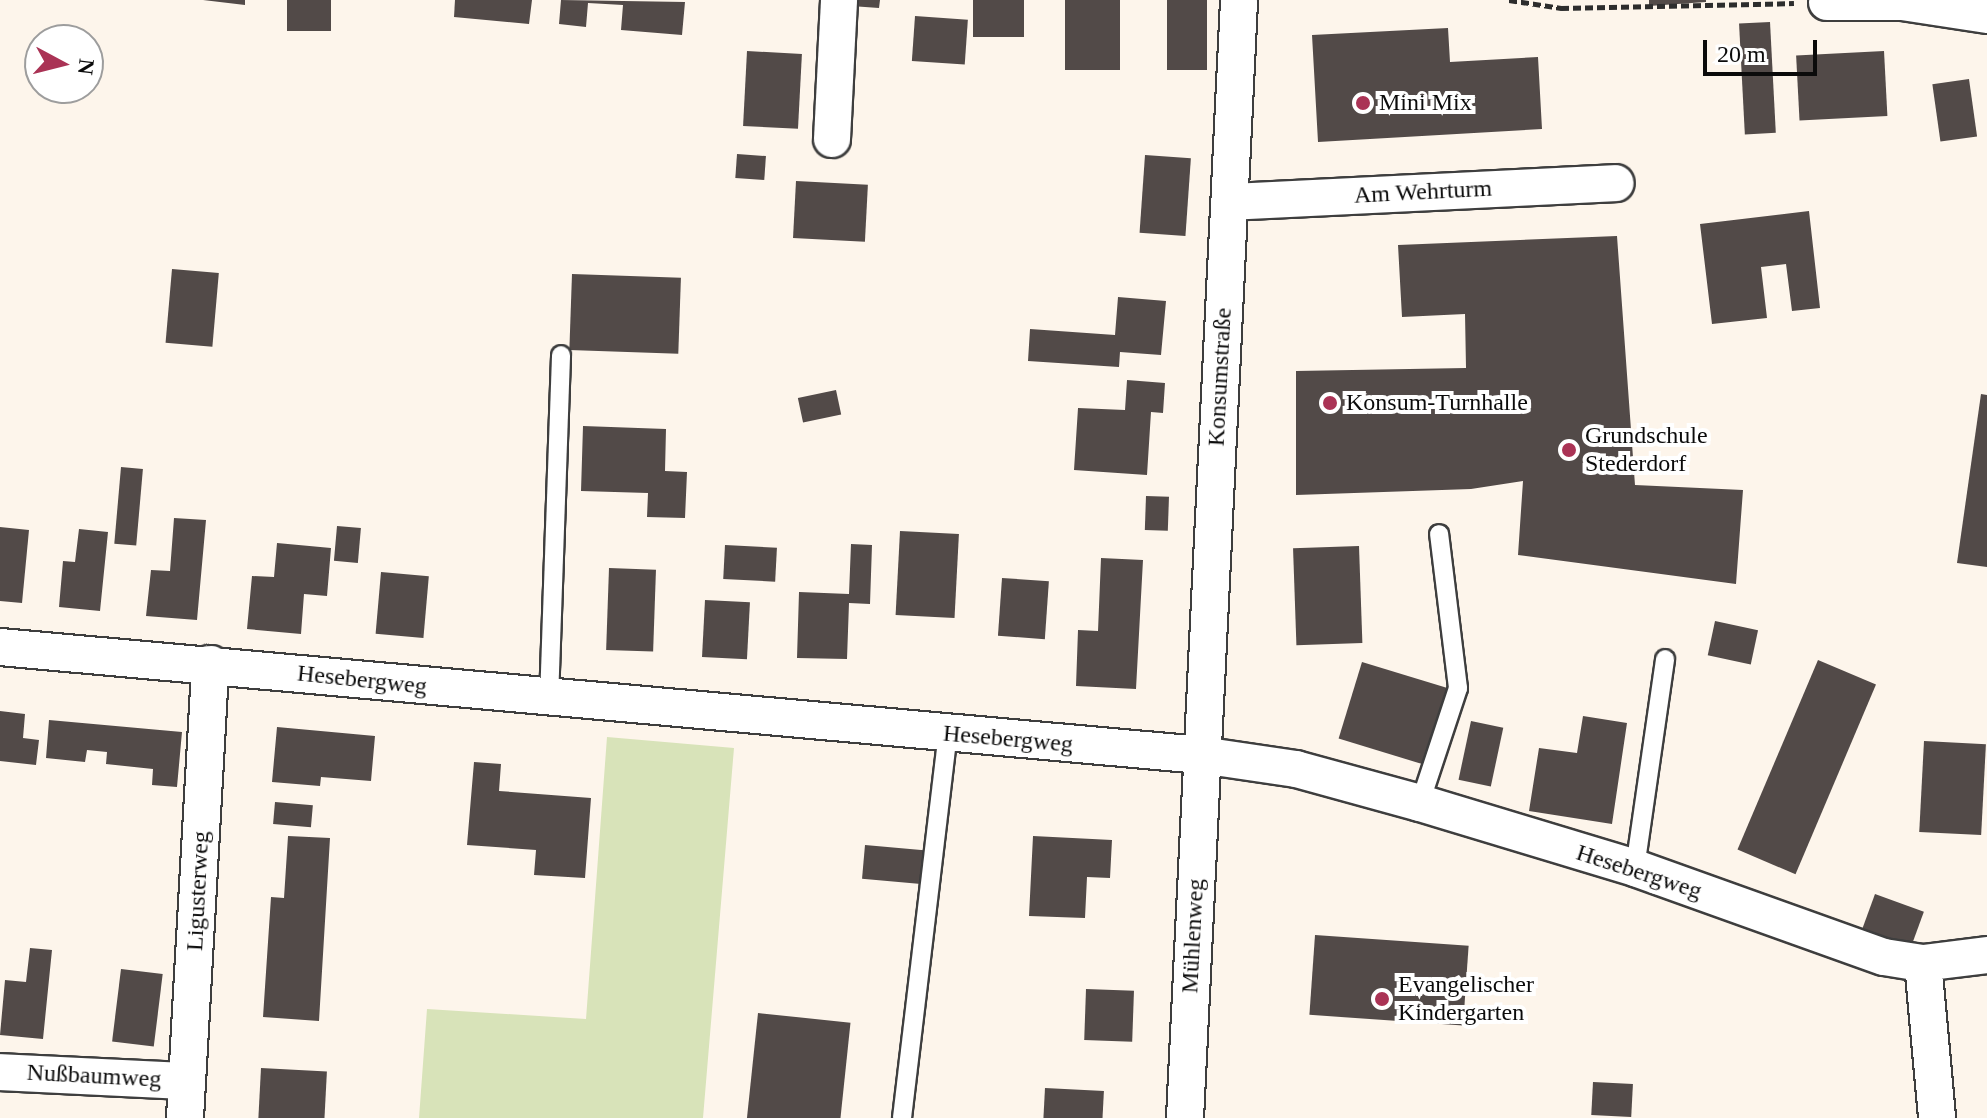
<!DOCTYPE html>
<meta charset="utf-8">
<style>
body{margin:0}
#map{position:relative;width:1987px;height:1118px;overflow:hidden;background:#fdf5eb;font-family:"Times New Roman",serif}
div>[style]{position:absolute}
.green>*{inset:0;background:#d8e3b9}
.building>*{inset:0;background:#524a48;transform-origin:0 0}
.path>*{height:5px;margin-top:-2.5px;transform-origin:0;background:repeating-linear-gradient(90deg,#2d2d2d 0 8px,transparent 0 12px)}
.roads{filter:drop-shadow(2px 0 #3e3e3e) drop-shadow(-2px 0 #3e3e3e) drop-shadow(0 2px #3e3e3e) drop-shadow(0 -2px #3e3e3e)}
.service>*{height:18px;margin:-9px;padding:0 9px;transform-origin:9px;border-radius:9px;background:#fff}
.minor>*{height:36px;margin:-18px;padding:0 18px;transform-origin:18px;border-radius:18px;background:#fff}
.dots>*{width:22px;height:22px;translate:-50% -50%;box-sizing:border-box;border:4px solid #fff;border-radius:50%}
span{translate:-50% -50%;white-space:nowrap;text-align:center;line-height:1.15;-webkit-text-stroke:8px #fff;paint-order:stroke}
.poi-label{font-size:24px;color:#0b0b0b}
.left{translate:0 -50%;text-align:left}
.street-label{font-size:24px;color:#0b0b0b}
.north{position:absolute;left:24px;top:24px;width:80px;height:80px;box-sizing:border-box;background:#fff;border:2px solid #9d9d9d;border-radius:50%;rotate:97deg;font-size:22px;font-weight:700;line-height:32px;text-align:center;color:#0b0b0b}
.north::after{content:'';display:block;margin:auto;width:28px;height:36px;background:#a35;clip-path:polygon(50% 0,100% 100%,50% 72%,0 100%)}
.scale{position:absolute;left:1703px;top:40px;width:114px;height:36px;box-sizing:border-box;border:4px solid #0b0b0b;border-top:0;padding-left:10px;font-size:24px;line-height:28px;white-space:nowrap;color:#0b0b0b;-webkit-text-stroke:6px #fff;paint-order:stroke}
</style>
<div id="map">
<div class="green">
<i style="clip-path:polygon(607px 737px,734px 748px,703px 1118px,419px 1118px,427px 1009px,586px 1019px)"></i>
</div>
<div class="building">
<i style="clip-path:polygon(203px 0,245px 0,245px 5px)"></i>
<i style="left:287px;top:0;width:44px;height:31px"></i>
<i style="clip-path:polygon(455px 0,532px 0,529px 24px,454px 17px)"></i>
<i style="clip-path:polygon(561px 0,685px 2px,682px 35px,621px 30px,623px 5px,588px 3px,586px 27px,559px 24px)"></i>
<i style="clip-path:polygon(852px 0,880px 0,879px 8px,851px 6px)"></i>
<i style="left:973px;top:0;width:51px;height:37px"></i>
<i style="left:1065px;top:0;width:55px;height:70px"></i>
<i style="left:1167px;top:0;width:40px;height:70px"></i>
<i style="clip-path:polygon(1649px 0,1706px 0,1706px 2px,1649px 6px)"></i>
<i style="left:915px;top:16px;width:53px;height:45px;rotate:4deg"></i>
<i style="left:1770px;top:22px;width:111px;height:31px;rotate:87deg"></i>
<i style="clip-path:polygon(1448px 28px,1450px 62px,1538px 57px,1542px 129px,1318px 142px,1312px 35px)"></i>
<i style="left:747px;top:51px;width:55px;height:75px;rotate:3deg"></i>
<i style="left:1884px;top:51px;width:65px;height:88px;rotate:87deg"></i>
<i style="left:1969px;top:79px;width:58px;height:37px;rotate:82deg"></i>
<i style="left:737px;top:154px;width:29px;height:24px;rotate:4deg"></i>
<i style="left:1145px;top:155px;width:46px;height:78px;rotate:4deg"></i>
<i style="left:796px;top:181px;width:72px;height:57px;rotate:3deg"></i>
<i style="clip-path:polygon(1809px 211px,1820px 308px,1792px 311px,1786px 264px,1761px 267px,1767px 318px,1712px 324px,1700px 224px)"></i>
<i style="clip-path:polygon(1617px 236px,1635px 485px,1743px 490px,1736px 584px,1518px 555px,1523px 481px,1471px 489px,1296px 495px,1296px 371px,1466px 368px,1465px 314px,1402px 317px,1398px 245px)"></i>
<i style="left:172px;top:269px;width:47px;height:74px;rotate:5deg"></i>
<i style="left:572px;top:274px;width:109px;height:76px;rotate:2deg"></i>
<i style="clip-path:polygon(1118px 297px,1166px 301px,1161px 355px,1120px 352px,1119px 367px,1028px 361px,1030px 329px,1115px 335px)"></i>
<i style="clip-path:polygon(1127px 380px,1165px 383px,1163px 413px,1151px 412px,1147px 475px,1074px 470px,1078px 408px,1125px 410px)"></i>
<i style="left:836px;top:390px;width:25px;height:39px;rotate:78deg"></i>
<i style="clip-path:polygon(1981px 394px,1987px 395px,1987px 567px,1957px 563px)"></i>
<i style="clip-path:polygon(583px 426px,666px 429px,665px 471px,687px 472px,685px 518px,647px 517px,648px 493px,581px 491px)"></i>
<i style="left:121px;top:467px;width:22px;height:77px;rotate:5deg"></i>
<i style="left:1146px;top:496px;width:23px;height:34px;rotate:2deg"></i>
<i style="clip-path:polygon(174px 518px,206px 520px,197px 620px,146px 616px,151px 570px,170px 571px)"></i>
<i style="left:337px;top:526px;width:24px;height:35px;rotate:5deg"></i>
<i style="clip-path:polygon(0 527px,29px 530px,22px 603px,0 601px)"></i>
<i style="clip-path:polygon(79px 529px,108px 532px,100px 611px,59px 607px,63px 561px,75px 562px)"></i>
<i style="left:900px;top:531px;width:59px;height:84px;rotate:3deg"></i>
<i style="clip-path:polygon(277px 543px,331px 548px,327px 596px,304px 594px,301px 634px,247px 629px,252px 576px,274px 577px)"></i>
<i style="clip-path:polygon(851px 544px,872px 545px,870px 604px,849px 603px,847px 659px,797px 658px,799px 592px,849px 594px)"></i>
<i style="left:725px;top:545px;width:52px;height:34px;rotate:3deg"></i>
<i style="left:1359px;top:546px;width:97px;height:66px;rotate:88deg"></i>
<i style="clip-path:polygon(1101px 558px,1143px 560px,1136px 689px,1076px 686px,1078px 630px,1098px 631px)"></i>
<i style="left:609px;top:568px;width:47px;height:82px;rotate:2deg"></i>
<i style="left:381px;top:572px;width:48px;height:62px;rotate:5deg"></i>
<i style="left:1002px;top:578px;width:47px;height:58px;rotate:4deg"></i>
<i style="left:705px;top:600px;width:45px;height:57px;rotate:3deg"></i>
<i style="left:1715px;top:621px;width:44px;height:35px;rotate:12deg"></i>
<i style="left:1818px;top:660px;width:63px;height:206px;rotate:23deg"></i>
<i style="left:1362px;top:662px;width:97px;height:80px;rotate:17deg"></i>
<i style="clip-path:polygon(0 711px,25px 714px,23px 738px,39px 740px,36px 765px,0 761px)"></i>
<i style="clip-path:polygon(1583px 716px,1627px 723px,1612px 824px,1529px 811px,1539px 748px,1577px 753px)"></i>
<i style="clip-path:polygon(49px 720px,182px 732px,177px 787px,152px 785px,153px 769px,106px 764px,107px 752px,87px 750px,85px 762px,46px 758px)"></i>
<i style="left:1471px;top:721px;width:33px;height:60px;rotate:12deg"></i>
<i style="clip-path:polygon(277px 727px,375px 736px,371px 781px,321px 777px,320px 786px,272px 782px)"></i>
<i style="left:1924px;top:741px;width:62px;height:91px;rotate:3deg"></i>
<i style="clip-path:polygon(474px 762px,501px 764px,499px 791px,591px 798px,585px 878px,534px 875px,536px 850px,467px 845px)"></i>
<i style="left:275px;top:802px;width:38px;height:22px;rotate:5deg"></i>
<i style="clip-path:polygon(288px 836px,330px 838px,319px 1021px,263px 1017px,271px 897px,284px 898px)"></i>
<i style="clip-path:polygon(1033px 836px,1112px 840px,1110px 878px,1087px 877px,1085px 918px,1029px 916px)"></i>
<i style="left:865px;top:845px;width:62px;height:34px;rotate:5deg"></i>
<i style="left:1875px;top:894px;width:52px;height:40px;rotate:20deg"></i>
<i style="left:1315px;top:935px;width:154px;height:80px;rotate:4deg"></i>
<i style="clip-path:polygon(30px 948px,52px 950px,43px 1039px,0 1035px,5px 980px,26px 982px)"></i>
<i style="left:121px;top:969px;width:42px;height:73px;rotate:7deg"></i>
<i style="left:1086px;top:989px;width:48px;height:51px;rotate:2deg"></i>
<i style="left:758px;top:1013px;width:93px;height:106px;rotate:6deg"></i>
<i style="left:261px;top:1068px;width:66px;height:50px;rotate:3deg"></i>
<i style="left:1593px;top:1082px;width:40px;height:33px;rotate:3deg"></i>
<i style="left:1045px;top:1088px;width:59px;height:30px;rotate:3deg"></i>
</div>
<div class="path">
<i style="left:1509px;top:0;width:53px;rotate:8.7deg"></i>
<i style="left:1561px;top:8px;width:233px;rotate:-1.2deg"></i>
</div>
<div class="roads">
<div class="service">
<i style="left:549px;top:700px;width:345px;rotate:-88deg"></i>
<i style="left:1420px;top:803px;width:121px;rotate:-71.7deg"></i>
<i style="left:1458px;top:688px;width:155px;rotate:-97deg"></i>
<i style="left:1635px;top:868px;width:211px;rotate:-81.8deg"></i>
<i style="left:902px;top:1118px;width:386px;rotate:-83.2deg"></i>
</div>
<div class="minor">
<i style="left:1827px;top:2px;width:75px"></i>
<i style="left:1902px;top:2px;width:86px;rotate:8.7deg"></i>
<i style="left:832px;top:139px;width:139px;rotate:-87.1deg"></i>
<i style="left:1230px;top:202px;width:386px;rotate:-2.8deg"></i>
<i style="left:0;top:647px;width:1206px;rotate:5.14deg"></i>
<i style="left:1201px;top:755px;width:96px;rotate:8.4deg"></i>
<i style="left:1296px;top:769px;width:129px;rotate:15.3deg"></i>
<i style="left:1420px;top:803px;width:225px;rotate:16.8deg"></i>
<i style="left:1635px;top:868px;width:264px;rotate:19.7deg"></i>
<i style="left:1884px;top:957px;width:39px;rotate:9deg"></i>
<i style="left:1923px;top:963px;width:64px;rotate:-7.1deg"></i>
<i style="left:1923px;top:963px;width:156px;rotate:84.8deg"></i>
<i style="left:0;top:1072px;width:187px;rotate:2.8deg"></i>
<i style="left:185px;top:1118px;width:455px;rotate:-86.8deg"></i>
<i style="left:1185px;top:1118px;width:1119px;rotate:-87.23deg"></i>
</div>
</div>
<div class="dots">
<i style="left:1363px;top:103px;background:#a35"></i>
<i style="left:1330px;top:403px;background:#a35"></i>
<i style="left:1569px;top:450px;background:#a35"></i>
<i style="left:1382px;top:999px;background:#a35"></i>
</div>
<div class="poi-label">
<span class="left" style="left:1379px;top:103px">Mini Mix</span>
<span class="left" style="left:1346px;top:403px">Konsum-Turnhalle</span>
<span class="left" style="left:1585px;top:450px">Grundschule<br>Stederdorf</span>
<span class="left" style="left:1398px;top:999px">Evangelischer<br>Kindergarten</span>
</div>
<div class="street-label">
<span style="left:1423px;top:192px;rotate:-3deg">Am Wehrturm</span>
<span style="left:1220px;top:377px;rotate:-87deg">Konsumstraße</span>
<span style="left:362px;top:680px;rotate:6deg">Hesebergweg</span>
<span style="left:1008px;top:739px;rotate:5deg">Hesebergweg</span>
<span style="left:1639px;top:872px;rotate:18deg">Hesebergweg</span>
<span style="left:198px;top:891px;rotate:-87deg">Ligusterweg</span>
<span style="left:1193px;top:936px;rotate:-87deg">Mühlenweg</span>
<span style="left:94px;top:1076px;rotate:3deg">Nußbaumweg</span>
</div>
<div class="north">N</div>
<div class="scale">20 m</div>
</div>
